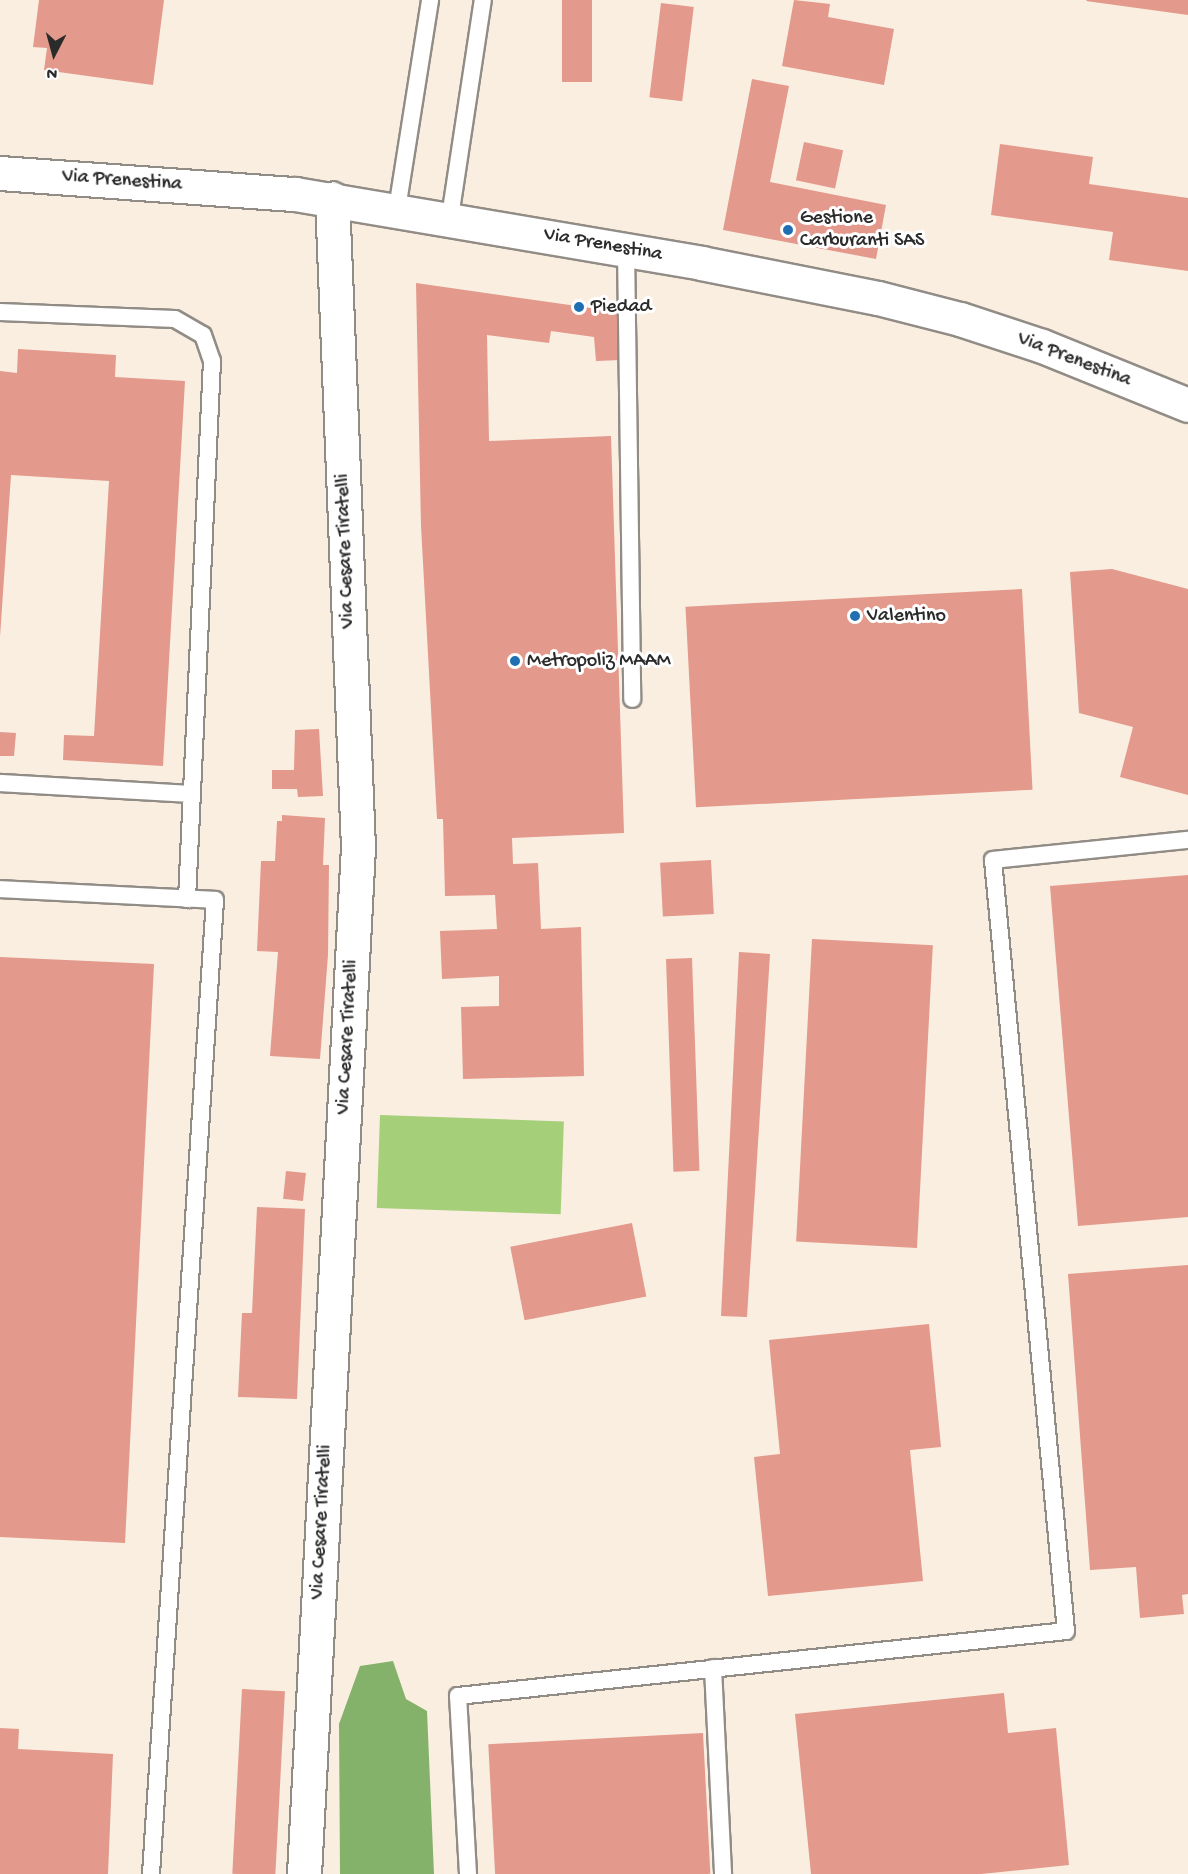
<!DOCTYPE html>
<style>
body{margin:0}
#map{position:relative;width:1188px;height:1874px;overflow:hidden;background:#faeee1;font-family:"Gochi Hand",sans-serif}
div>[style]{position:absolute}
.green>*{inset:0;background:#a6cf7a;transform-origin:0 0}
.forest>*{inset:0;background:#84b26a}
.building>*{inset:0;background:#e3998b;transform-origin:0 0}
.roads{filter:drop-shadow(2px 0 #928c86) drop-shadow(-2px 0 #928c86) drop-shadow(0 2px #928c86) drop-shadow(0 -2px #928c86)}
.service>*{height:16px;margin:-8px;padding:0 8px;transform-origin:8px;border-radius:8px;background:#fff}
.minor>*{height:33px;margin:-16.5px;padding:0 16.5px;transform-origin:16.5px;border-radius:16.5px;background:#fff}
.tertiary>*{height:33px;margin:-16.5px;padding:0 16.5px;transform-origin:16.5px;border-radius:16.5px;background:#fff}
.dots>*{width:16px;height:16px;translate:-50% -50%;box-sizing:border-box;border:3px solid #fff;border-radius:50%}
span{translate:-50% -50%;white-space:nowrap;text-align:center;line-height:1.15;-webkit-text-stroke:6px #fff;paint-order:stroke}
.street-label{font-size:20px;color:#2b2b2b}
.poi-label{font-size:20px;color:#2b2b2b}
.left{translate:0 -50%;text-align:left}
.north{position:absolute;left:24px;top:24px;width:60px;height:60px;-webkit-text-stroke:4px #fff;paint-order:stroke;rotate:186deg;font-size:16px;font-weight:700;line-height:24px;text-align:center;color:#2b2b2b}
.north::after{content:'';display:block;margin:auto;width:21px;height:27px;background:#2b2b2b;clip-path:polygon(50% 0,100% 100%,50% 72%,0 100%)}
</style>
<div id="map">
<div class="green">
<i style="left:380px;top:1115px;width:184px;height:93px;rotate:2deg"></i>
</div>
<div class="forest">
<i style="clip-path:polygon(393px 1661px,406px 1699px,427px 1711px,434px 1874px,340px 1874px,339px 1724px,360px 1666px)"></i>
</div>
<div class="building">
<i style="clip-path:polygon(39px 0,164px 0,153px 85px,44px 70px,47px 48px,33px 47px)"></i>
<i style="left:562px;top:0;width:30px;height:82px"></i>
<i style="clip-path:polygon(794px 0,830px 4px,828px 17px,894px 29px,884px 85px,782px 66px)"></i>
<i style="clip-path:polygon(1188px 0,1188px 15px,1086px 1px,1087px 0)"></i>
<i style="left:661px;top:3px;width:33px;height:95px;rotate:7deg"></i>
<i style="clip-path:polygon(752px 79px,789px 86px,770px 182px,886px 205px,876px 259px,723px 230px)"></i>
<i style="left:804px;top:142px;width:40px;height:39px;rotate:12deg"></i>
<i style="clip-path:polygon(1000px 144px,1093px 157px,1089px 184px,1188px 198px,1188px 271px,1109px 260px,1113px 232px,991px 215px)"></i>
<i style="clip-path:polygon(416px 283px,619px 312px,621px 360px,596px 361px,594px 337px,551px 331px,549px 343px,487px 335px,489px 441px,611px 436px,624px 833px,512px 838px,513px 864px,538px 863px,541px 929px,581px 927px,584px 1076px,463px 1079px,461px 1007px,499px 1006px,499px 976px,442px 979px,440px 931px,497px 929px,495px 895px,445px 896px,443px 819px,437px 819px,421px 526px)"></i>
<i style="clip-path:polygon(18px 349px,116px 355px,115px 377px,185px 381px,163px 766px,63px 760px,64px 735px,94px 736px,109px 481px,11px 475px,0 637px,0 371px,17px 373px)"></i>
<i style="clip-path:polygon(1112px 569px,1188px 589px,1188px 795px,1120px 777px,1133px 727px,1079px 713px,1070px 572px)"></i>
<i style="left:1022px;top:589px;width:201px;height:337px;rotate:87deg"></i>
<i style="clip-path:polygon(319px 729px,323px 796px,298px 797px,297px 789px,272px 789px,272px 770px,294px 770px,295px 730px)"></i>
<i style="clip-path:polygon(0 732px,16px 733px,14px 756px,0 756px)"></i>
<i style="clip-path:polygon(282px 815px,325px 818px,323px 865px,329px 865px,328px 955px,320px 1059px,270px 1056px,278px 952px,257px 951px,261px 861px,275px 861px,277px 821px,282px 821px)"></i>
<i style="left:711px;top:860px;width:54px;height:51px;rotate:87deg"></i>
<i style="clip-path:polygon(1188px 875px,1188px 1217px,1078px 1226px,1050px 886px)"></i>
<i style="left:812px;top:939px;width:121px;height:303px;rotate:3deg"></i>
<i style="clip-path:polygon(739px 952px,770px 954px,747px 1317px,721px 1316px)"></i>
<i style="clip-path:polygon(0 957px,154px 964px,125px 1543px,0 1537px)"></i>
<i style="left:692px;top:958px;width:213px;height:26px;rotate:88deg"></i>
<i style="left:286px;top:1171px;width:20px;height:28px;rotate:6deg"></i>
<i style="clip-path:polygon(257px 1207px,305px 1209px,297px 1399px,238px 1397px,242px 1313px,252px 1313px)"></i>
<i style="left:632px;top:1223px;width:75px;height:124px;rotate:79deg"></i>
<i style="clip-path:polygon(1188px 1265px,1188px 1594px,1182px 1595px,1184px 1614px,1140px 1618px,1136px 1567px,1090px 1570px,1068px 1274px)"></i>
<i style="clip-path:polygon(929px 1324px,941px 1447px,910px 1450px,923px 1581px,768px 1596px,754px 1457px,780px 1454px,769px 1340px)"></i>
<i style="left:242px;top:1689px;width:43px;height:185px;rotate:3deg"></i>
<i style="clip-path:polygon(1004px 1693px,1008px 1733px,1056px 1728px,1069px 1865px,981px 1874px,811px 1874px,795px 1714px)"></i>
<i style="clip-path:polygon(0 1728px,19px 1729px,18px 1749px,113px 1754px,108px 1874px,0 1874px)"></i>
<i style="left:703px;top:1733px;width:141px;height:215px;rotate:87deg"></i>
</div>
<div class="roads">
<div class="service">
<i style="left:397px;top:209px;width:212px;rotate:-81deg"></i>
<i style="left:450px;top:217px;width:219px;rotate:-81.4deg"></i>
<i style="left:626px;top:249px;width:450px;rotate:89.2deg"></i>
<i style="left:0;top:312px;width:175px;rotate:2.3deg"></i>
<i style="left:175px;top:319px;width:32px;rotate:30deg"></i>
<i style="left:203px;top:335px;width:28px;rotate:71deg"></i>
<i style="left:212px;top:361px;width:539px;rotate:92.66deg"></i>
<i style="left:0;top:783px;width:192px;rotate:3.3deg"></i>
<i style="left:0;top:889px;width:215px;rotate:2.9deg"></i>
<i style="left:215px;top:900px;width:976px;rotate:93.76deg"></i>
<i style="left:713px;top:1668px;width:206px;rotate:87.2deg"></i>
<i style="left:468px;top:1874px;width:178px;rotate:-93.2deg"></i>
<i style="left:458px;top:1696px;width:611px;rotate:-6.1deg"></i>
<i style="left:1066px;top:1631px;width:774px;rotate:-95.41deg"></i>
<i style="left:993px;top:860px;width:196px;rotate:-5.9deg"></i>
</div>
<div class="minor">
<i style="left:304px;top:1874px;width:1027px;rotate:-86.99deg"></i>
<i style="left:358px;top:848px;width:650px;rotate:-92.29deg"></i>
</div>
<div class="tertiary">
<i style="left:0;top:173px;width:296px;rotate:4.1deg"></i>
<i style="left:295px;top:194px;width:412px;rotate:9.6deg"></i>
<i style="left:701px;top:263px;width:180px;rotate:11.2deg"></i>
<i style="left:878px;top:298px;width:85px;rotate:14.4deg"></i>
<i style="left:960px;top:319px;width:86px;rotate:18.2deg"></i>
<i style="left:1042px;top:346px;width:157px;rotate:22deg"></i>
</div>
</div>
<div class="dots">
<i style="left:788px;top:230px;background:#1f6fb2"></i>
<i style="left:579px;top:307px;background:#1f6fb2"></i>
<i style="left:855px;top:616px;background:#1f6fb2"></i>
<i style="left:515px;top:661px;background:#1f6fb2"></i>
</div>
<div class="street-label">
<span style="left:122px;top:181px;rotate:4deg">Via Prenestina</span>
<span style="left:603px;top:245px;rotate:10deg">Via Prenestina</span>
<span style="left:1074px;top:360px;rotate:21deg">Via Prenestina</span>
<span style="left:346px;top:551px;rotate:-92deg">Via Cesare Tiratelli</span>
<span style="left:348px;top:1037px;rotate:-87deg">Via Cesare Tiratelli</span>
<span style="left:322px;top:1522px;rotate:-87deg">Via Cesare Tiratelli</span>
</div>
<div class="poi-label">
<span class="left" style="left:800px;top:230px">Gestione<br>Carburanti SAS</span>
<span class="left" style="left:591px;top:307px">Piedad</span>
<span class="left" style="left:867px;top:616px">Valentino</span>
<span class="left" style="left:527px;top:661px">Metropoliz MAAM</span>
</div>
<div class="north">N</div>
</div>
